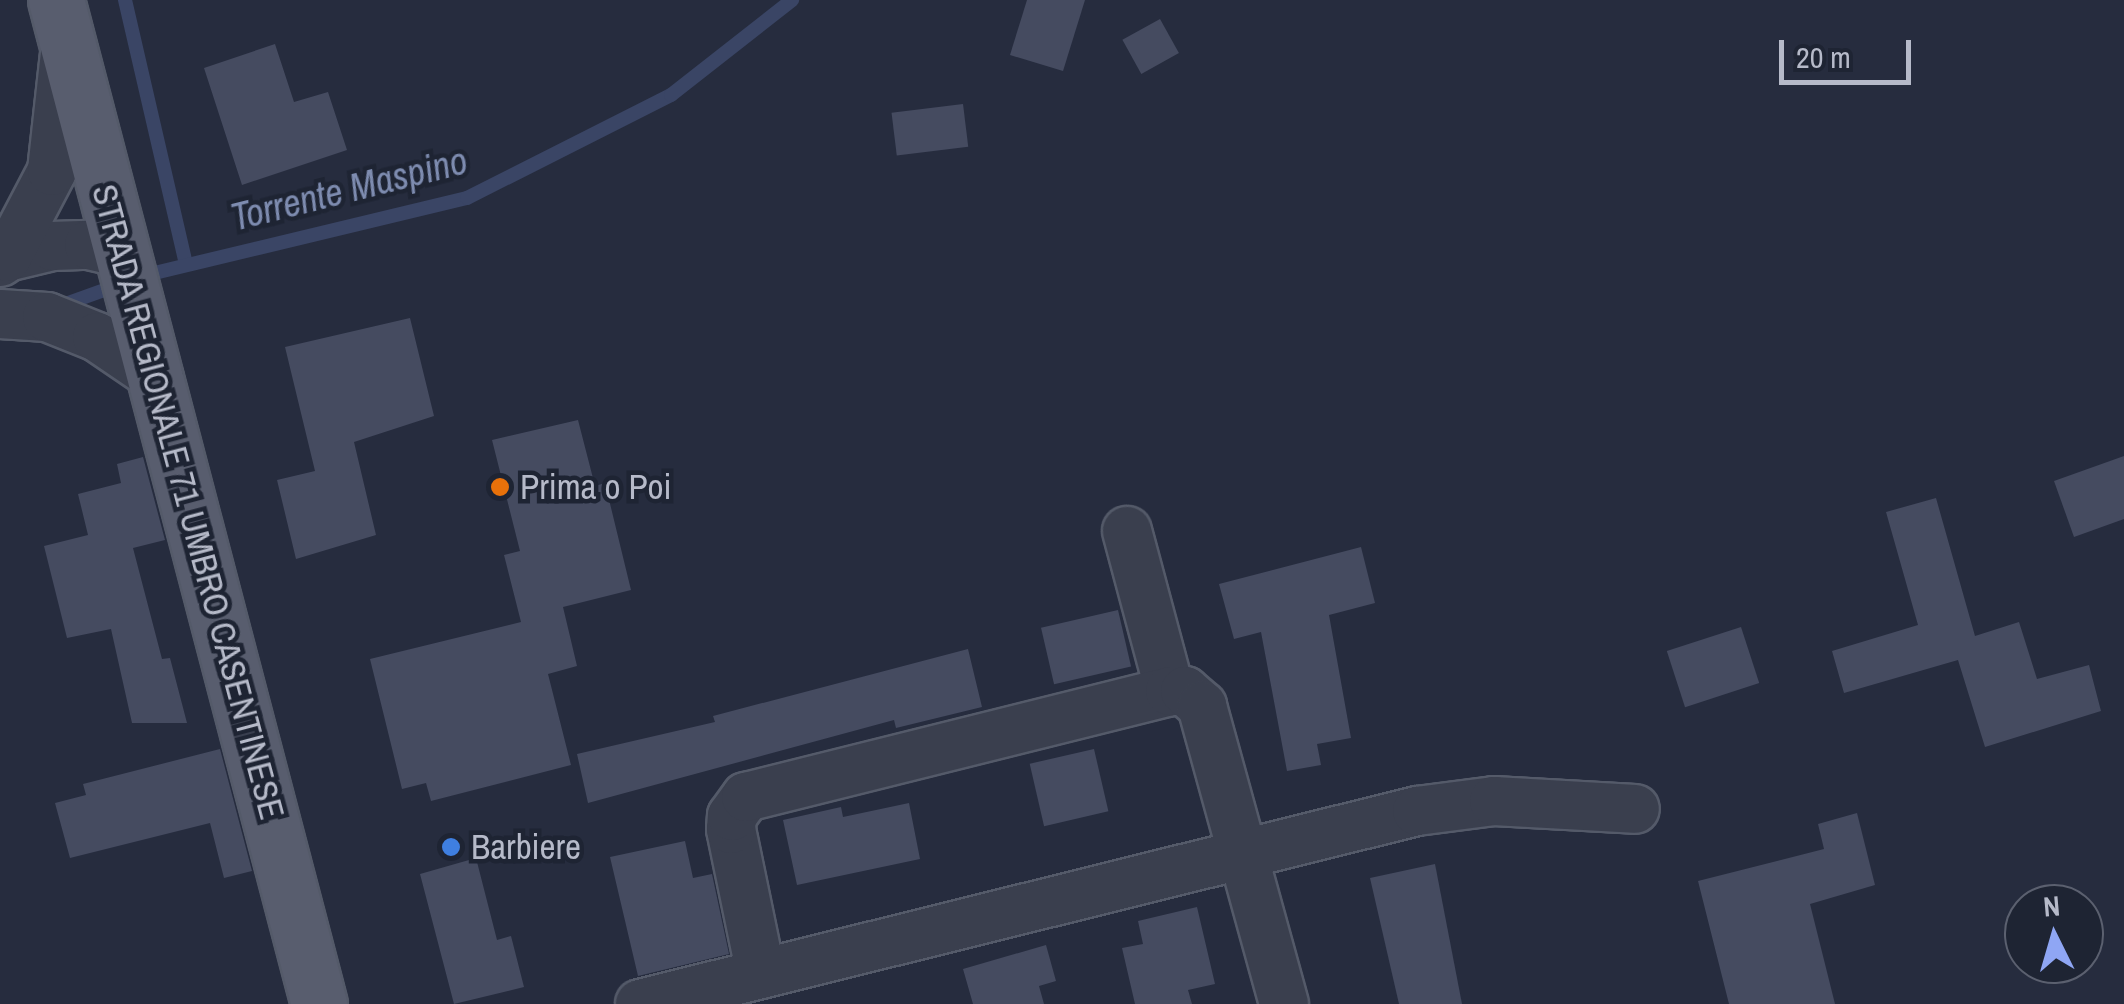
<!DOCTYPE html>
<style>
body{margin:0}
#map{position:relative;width:2124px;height:1004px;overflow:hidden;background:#262c3e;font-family:"Archivo Narrow",sans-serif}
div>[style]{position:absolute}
.stream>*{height:14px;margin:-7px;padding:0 7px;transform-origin:7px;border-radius:7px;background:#3a4565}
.building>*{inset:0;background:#454b60;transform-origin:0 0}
.roads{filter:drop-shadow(2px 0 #545a69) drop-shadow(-2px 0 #545a69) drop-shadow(0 2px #545a69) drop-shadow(0 -2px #545a69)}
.minor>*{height:48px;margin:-24px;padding:0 24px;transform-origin:24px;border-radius:24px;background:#3a3f4e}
.major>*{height:55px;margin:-27.5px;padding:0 27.5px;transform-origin:27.5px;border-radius:27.5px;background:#585d6e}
.dots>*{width:28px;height:28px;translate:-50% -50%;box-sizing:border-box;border:5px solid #1e2433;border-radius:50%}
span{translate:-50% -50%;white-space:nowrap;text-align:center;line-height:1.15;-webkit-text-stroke:9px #1e2433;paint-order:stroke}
.poi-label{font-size:35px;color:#b6bac9}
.left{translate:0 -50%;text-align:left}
.street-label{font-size:35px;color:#b6bac9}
.water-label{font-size:38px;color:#7e8cb0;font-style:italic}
.north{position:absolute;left:2004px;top:884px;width:100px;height:100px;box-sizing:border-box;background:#1e2433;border:2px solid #5b606f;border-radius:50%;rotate:355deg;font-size:28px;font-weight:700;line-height:40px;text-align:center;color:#b6bac9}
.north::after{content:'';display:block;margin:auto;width:35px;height:45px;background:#8fa6f4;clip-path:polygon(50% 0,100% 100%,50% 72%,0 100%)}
.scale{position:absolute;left:1779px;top:40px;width:132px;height:45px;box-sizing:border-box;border:5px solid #b6bac9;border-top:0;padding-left:12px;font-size:30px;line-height:35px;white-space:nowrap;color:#b6bac9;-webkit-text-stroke:8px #1e2433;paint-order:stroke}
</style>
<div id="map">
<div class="stream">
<i style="left:125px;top:0;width:271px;rotate:77deg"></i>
<i style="left:142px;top:276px;width:334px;rotate:-13.5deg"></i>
<i style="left:467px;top:198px;width:229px;rotate:-26.8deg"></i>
<i style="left:671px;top:95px;width:154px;rotate:-38.1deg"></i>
<i style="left:57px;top:307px;width:68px;rotate:-19.8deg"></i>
</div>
<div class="building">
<i style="clip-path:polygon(1027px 0,1085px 0,1063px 71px,1010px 55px)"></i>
<i style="left:1160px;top:19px;width:39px;height:43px;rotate:61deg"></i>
<i style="clip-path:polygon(275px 44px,294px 102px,328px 92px,347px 150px,242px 185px,204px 68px)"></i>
<i style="left:963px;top:104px;width:43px;height:72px;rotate:83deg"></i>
<i style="clip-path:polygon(410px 318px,434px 416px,354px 442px,376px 535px,296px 559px,277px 480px,315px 471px,285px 347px)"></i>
<i style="clip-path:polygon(578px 420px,595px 486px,605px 483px,631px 590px,563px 607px,577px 666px,548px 674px,571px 765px,431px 801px,426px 783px,402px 789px,370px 659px,521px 622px,504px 555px,520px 551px,492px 440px)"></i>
<i style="clip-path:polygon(2124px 456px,2124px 519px,2074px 537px,2054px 481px)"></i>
<i style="clip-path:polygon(143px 457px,165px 540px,133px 548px,162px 659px,170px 658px,187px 723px,132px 723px,111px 629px,67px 638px,44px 546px,88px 535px,78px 494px,121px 483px,117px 464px)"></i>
<i style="clip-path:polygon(1936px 498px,1975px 636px,2019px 622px,2037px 679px,2089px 665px,2101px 711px,1985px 747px,1958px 660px,1844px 693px,1832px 651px,1918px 625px,1886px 512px)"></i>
<i style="clip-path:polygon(1361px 547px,1375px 603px,1329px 615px,1351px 738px,1317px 744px,1321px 765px,1287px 771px,1261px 632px,1234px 639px,1219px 584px)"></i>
<i style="left:1118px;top:610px;width:58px;height:79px;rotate:77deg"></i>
<i style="left:1741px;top:627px;width:59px;height:78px;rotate:72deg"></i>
<i style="clip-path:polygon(968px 649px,982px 707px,896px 728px,894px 720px,588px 803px,577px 754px,715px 722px,713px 716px)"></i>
<i style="clip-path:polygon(220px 749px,252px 871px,224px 878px,210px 823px,70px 858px,55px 803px,86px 795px,83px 784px)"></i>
<i style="left:1094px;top:749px;width:64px;height:66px;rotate:77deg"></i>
<i style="clip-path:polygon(909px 803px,920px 859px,797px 885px,783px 820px,841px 807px,843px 817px)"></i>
<i style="clip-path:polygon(1857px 813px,1875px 885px,1810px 904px,1835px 1004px,1729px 1004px,1698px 881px,1824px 849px,1818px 824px)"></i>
<i style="clip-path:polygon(685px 841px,693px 878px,712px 874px,729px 954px,638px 976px,610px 857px)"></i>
<i style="clip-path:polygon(476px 858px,497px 940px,511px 936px,524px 987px,454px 1004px,420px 874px)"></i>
<i style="clip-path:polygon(1435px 864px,1462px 1004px,1399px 1004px,1370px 878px)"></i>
<i style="clip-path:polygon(1197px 907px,1215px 984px,1188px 990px,1192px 1004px,1135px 1004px,1122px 948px,1143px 944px,1138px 921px)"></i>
<i style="clip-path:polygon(1046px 945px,1056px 981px,1039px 986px,1044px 1004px,973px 1004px,963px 969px)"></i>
</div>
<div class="roads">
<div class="minor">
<i style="left:7px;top:257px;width:46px;rotate:-13.7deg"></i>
<i style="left:52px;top:246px;width:37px;rotate:-2deg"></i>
<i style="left:89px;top:245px;width:36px;rotate:13deg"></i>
<i style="left:0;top:262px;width:9px;rotate:-36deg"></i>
<i style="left:7px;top:257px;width:97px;rotate:-62.4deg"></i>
<i style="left:52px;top:171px;width:118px;rotate:-83.7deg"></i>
<i style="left:0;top:314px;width:47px;rotate:3.7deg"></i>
<i style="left:47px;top:317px;width:54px;rotate:21.8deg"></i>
<i style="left:97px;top:337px;width:75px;rotate:34.1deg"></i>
<i style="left:1127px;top:531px;width:166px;rotate:75deg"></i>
<i style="left:761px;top:974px;width:148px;rotate:-101.7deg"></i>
<i style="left:731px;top:829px;width:13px;rotate:-86deg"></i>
<i style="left:732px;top:816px;width:24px;rotate:-54deg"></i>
<i style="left:746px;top:797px;width:437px;rotate:-14deg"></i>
<i style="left:1170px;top:691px;width:15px"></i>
<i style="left:1185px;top:691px;width:23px;rotate:41deg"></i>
<i style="left:1202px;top:706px;width:309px;rotate:74.6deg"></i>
<i style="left:640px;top:1004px;width:801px;rotate:-13.95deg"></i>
<i style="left:1417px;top:811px;width:78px;rotate:-7.4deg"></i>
<i style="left:1494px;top:801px;width:141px;rotate:3.2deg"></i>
</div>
<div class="major">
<i style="left:56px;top:0;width:1038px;rotate:75.32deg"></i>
</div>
</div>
<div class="dots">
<i style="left:500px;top:487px;background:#e8710a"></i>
<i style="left:451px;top:847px;background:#3f7fe0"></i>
</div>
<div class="poi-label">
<span class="left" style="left:520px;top:487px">Prima o Poi</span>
<span class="left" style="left:471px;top:847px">Barbiere</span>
</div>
<div class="street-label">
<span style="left:188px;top:502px;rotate:75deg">STRADA REGIONALE 71 UMBRO CASENTINESE</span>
</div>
<div class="water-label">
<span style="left:349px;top:189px;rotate:-14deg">Torrente Maspino</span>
</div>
<div class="north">N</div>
<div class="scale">20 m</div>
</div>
